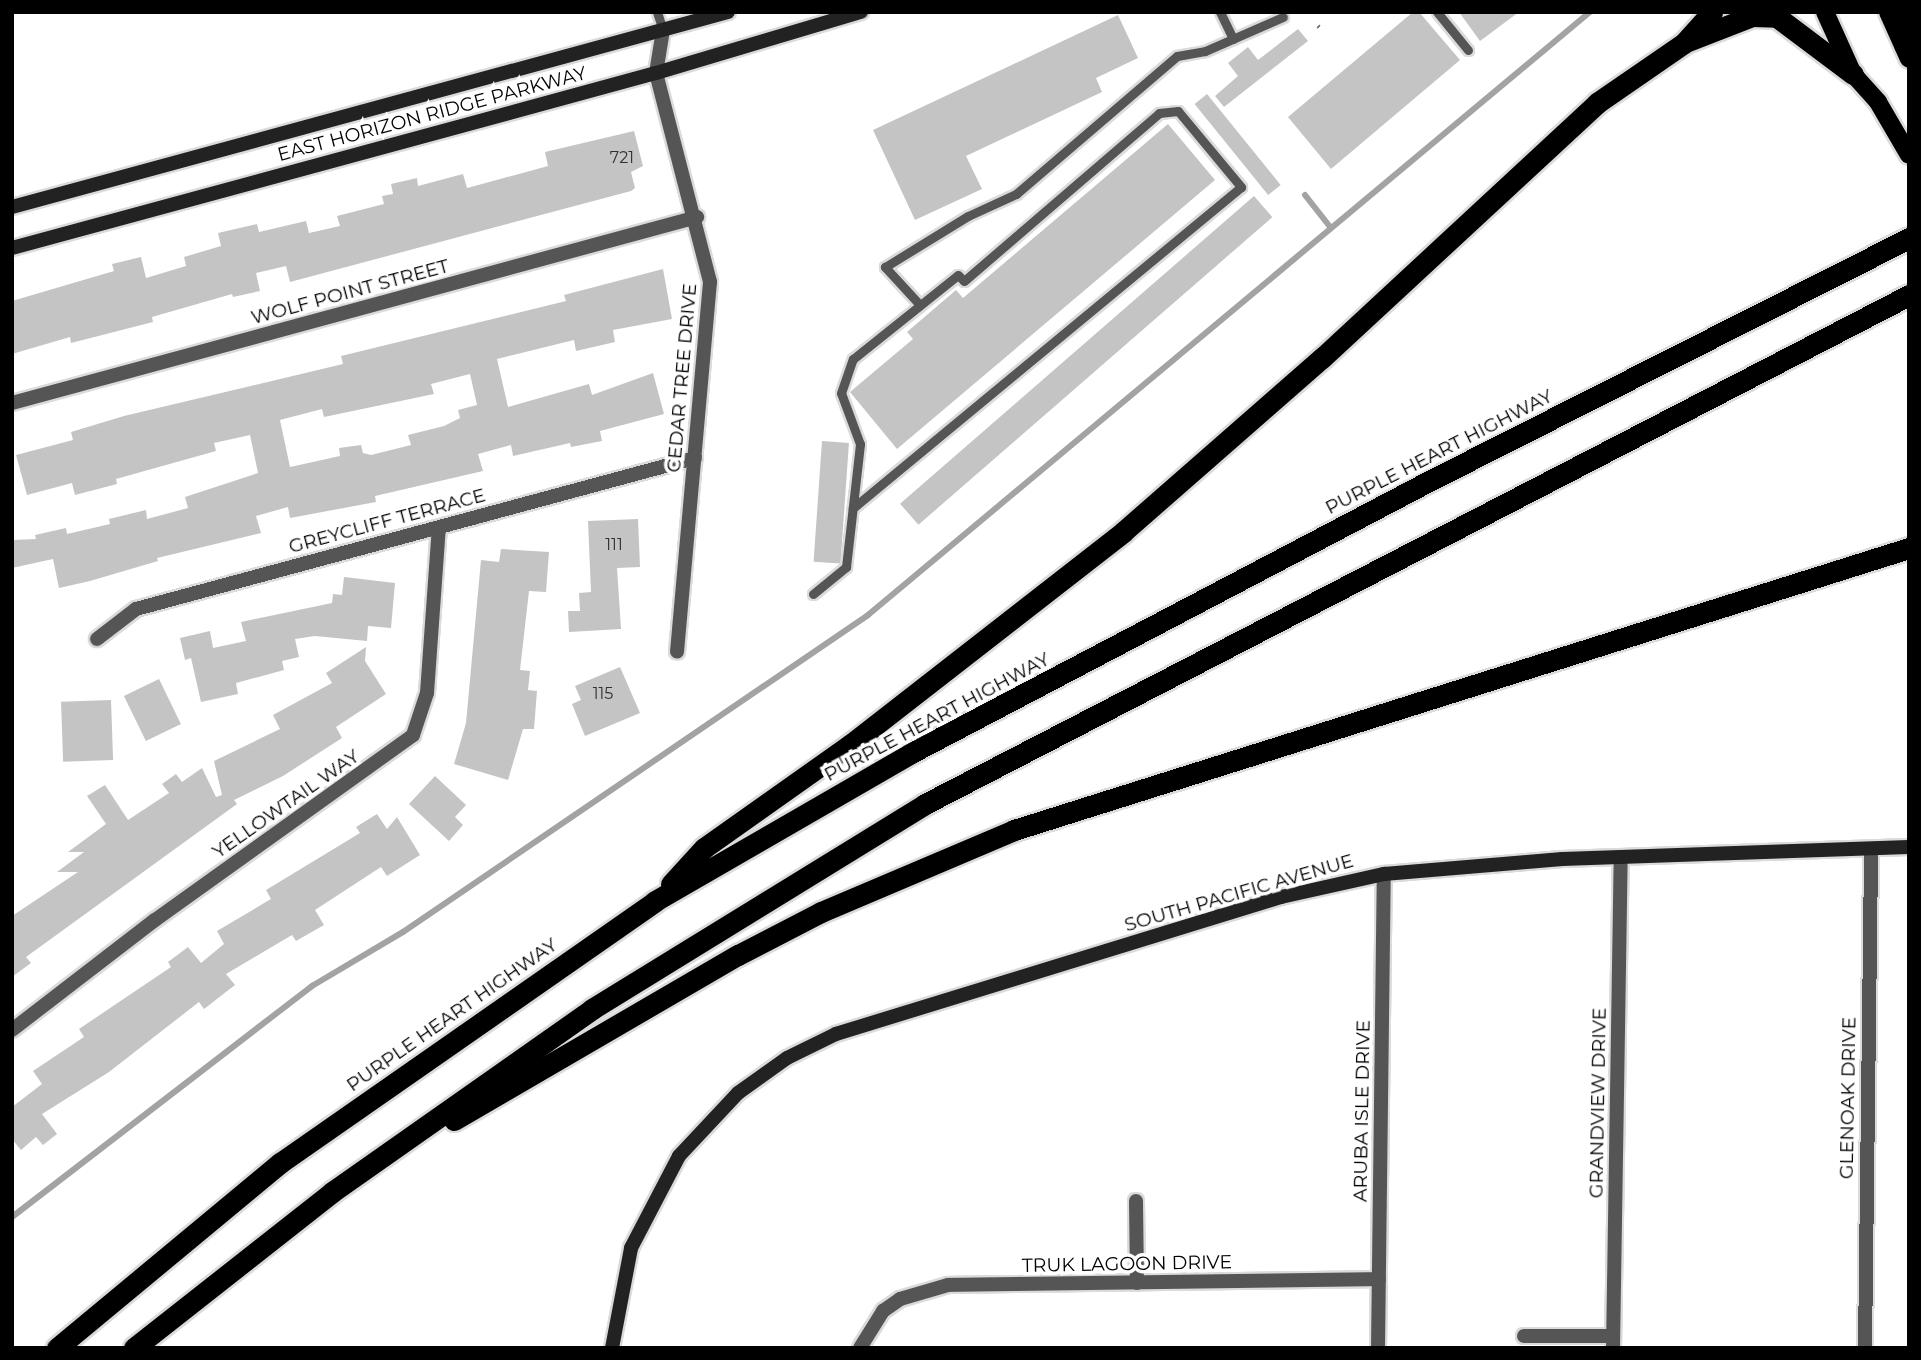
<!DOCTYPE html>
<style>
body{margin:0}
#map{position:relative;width:1921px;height:1360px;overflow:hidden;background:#fff;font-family:Montserrat,sans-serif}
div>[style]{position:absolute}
.stream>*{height:6px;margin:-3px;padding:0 3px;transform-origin:3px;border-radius:3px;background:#a3a3a3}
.building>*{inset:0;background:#c4c4c4;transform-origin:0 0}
.path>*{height:3.5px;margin-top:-1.75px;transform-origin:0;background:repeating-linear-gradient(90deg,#777 0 2px,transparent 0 5.5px)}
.roads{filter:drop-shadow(2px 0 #dbdbdb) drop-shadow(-2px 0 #dbdbdb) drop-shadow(0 2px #dbdbdb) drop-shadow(0 -2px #dbdbdb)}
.lane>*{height:9px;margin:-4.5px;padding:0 4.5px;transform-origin:4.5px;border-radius:4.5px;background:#555}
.street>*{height:14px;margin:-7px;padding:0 7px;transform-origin:7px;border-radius:7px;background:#555}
.secondary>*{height:14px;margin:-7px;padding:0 7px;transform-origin:7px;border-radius:7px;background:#222}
.primary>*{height:18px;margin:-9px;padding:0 9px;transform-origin:9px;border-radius:9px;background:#000}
.highway>*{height:21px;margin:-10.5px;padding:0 10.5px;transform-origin:10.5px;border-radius:10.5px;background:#000}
span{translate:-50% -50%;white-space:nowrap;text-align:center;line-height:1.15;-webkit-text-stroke:7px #fff;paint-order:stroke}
.number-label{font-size:16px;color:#313131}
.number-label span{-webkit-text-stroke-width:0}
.street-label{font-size:19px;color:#000}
.frame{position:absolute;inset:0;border:14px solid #000;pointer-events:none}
</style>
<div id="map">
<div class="stream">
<i style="left:1305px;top:195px;width:42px;rotate:51.8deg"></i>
<i style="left:12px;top:1217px;width:379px;rotate:-37.6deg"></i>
<i style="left:312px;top:986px;width:106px;rotate:-30.7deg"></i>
<i style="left:403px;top:932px;width:563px;rotate:-34.28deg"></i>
<i style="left:868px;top:615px;width:941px;rotate:-39.87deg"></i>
</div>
<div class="building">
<i style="clip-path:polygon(1413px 12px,1419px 12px,1460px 60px,1331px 169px,1288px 117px)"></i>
<i style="clip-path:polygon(1459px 12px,1519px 12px,1480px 41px)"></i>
<i style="clip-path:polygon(1118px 15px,1138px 58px,1096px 78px,1102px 92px,966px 156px,982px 189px,915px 220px,873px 130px)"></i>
<i style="clip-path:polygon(1298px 29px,1308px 41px,1224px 107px,1215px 96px,1238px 76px,1228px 63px,1248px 47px,1258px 60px)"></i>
<i style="left:1207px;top:94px;width:117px;height:16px;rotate:51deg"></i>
<i style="clip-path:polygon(1168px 124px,1215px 180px,897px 449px,850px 392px,913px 339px,907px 332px,956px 290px,963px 298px)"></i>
<i style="clip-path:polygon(634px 131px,643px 166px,631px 172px,635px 188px,631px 191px,290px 282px,286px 266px,256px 273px,260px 291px,233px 297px,232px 294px,152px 317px,153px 322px,71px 343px,70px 337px,12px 354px,12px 301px,114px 271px,112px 264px,141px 257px,146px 278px,186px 266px,184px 257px,221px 246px,218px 233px,257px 224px,259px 232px,306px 221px,309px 233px,340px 226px,337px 216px,384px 204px,382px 196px,393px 194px,391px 184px,417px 178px,418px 186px,463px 174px,467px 188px,471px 187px,548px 166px,545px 152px)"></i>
<i style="left:1254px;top:196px;width:28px;height:469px;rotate:49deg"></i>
<i style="clip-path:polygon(evenodd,663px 269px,672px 319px,613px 330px,615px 342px,576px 351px,574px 340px,497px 359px,508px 407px,589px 384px,592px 395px,653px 373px,664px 414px,600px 431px,602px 441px,571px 447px,570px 443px,513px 456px,511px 445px,478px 454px,483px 471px,375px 496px,376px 502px,290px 518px,288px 507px,256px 516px,261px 533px,157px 558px,158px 561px,90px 581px,59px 588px,53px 559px,12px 568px,12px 540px,36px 539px,35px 535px,66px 528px,67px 534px,110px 524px,109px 519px,146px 510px,147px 519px,188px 508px,185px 497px,258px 473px,250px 435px,214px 443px,216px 451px,116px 479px,117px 484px,75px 495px,72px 483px,27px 495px,16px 455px,73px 440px,71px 432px,124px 416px,343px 364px,341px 356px,566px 301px,564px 295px,663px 269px,470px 374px,477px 405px,458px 410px,460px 418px,444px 426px,408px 435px,411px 445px,371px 455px,363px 453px,361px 445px,339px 448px,340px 456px,290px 467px,280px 420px,322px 409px,324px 417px,434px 394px,431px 384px,470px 374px)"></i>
<i style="left:822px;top:441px;width:27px;height:121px;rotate:4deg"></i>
<i style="clip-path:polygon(638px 519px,640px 567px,617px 568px,621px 629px,569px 632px,568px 611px,580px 611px,579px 593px,591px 592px,588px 521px)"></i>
<i style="clip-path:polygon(501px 549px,549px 552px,546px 592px,529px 591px,520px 670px,530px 671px,528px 690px,537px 691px,534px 729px,523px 729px,508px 780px,454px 764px,466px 723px,481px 560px,499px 562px)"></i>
<i style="clip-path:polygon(344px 577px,395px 583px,391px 628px,368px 626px,367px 641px,315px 636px,295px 639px,299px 657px,282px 661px,284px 670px,236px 683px,238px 694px,201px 702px,191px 658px,185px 660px,180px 638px,210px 631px,213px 648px,246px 641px,241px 622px,332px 603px,333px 594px,342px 595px)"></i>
<i style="clip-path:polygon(366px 647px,365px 661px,386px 694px,336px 727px,342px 738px,283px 776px,234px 800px,237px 804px,26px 957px,31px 963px,12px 977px,12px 916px,78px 872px,57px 872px,84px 852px,68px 852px,106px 824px,87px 796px,105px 785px,128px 820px,169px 793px,162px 784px,176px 774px,182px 782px,202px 768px,216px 797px,222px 795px,214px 761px,280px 729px,273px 715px,332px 683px,326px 673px)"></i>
<i style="clip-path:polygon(620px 667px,640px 713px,585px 736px,572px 704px,581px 700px,575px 686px)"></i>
<i style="left:159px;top:679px;width:50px;height:39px;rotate:64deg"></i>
<i style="left:111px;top:700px;width:60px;height:50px;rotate:88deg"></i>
<i style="clip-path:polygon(435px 776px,466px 805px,455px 817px,463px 825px,449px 841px,409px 804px)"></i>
<i style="clip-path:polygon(377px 814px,387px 829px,397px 817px,420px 855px,387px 876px,381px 867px,315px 910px,324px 925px,296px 941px,292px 935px,226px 974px,235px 985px,204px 1009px,199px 1002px,109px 1072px,42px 1114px,57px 1134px,43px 1145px,36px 1137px,21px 1150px,12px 1139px,12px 1107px,42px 1084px,33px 1071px,84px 1037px,79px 1029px,171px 967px,168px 962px,188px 947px,201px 963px,224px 944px,217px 931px,271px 899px,266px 890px,360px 833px,356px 827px)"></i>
</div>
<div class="path">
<i style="left:1318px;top:26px;width:4px;rotate:45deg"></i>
</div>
<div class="roads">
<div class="lane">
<i style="left:657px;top:12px;width:19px;rotate:72deg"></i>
<i style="left:1220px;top:12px;width:30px;rotate:64deg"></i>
<i style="left:1437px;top:12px;width:49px;rotate:50.8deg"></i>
<i style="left:920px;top:305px;width:52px;rotate:-132.6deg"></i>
<i style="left:885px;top:267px;width:97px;rotate:-31.6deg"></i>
<i style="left:968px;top:216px;width:53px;rotate:-24.6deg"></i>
<i style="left:1016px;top:194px;width:212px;rotate:-40.6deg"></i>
<i style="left:1177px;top:56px;width:28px;rotate:-10deg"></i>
<i style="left:1205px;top:51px;width:85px;rotate:-23.6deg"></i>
<i style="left:813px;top:594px;width:43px;rotate:-39.3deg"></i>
<i style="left:846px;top:567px;width:124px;rotate:-83.5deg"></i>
<i style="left:860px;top:444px;width:54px;rotate:-110.4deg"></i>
<i style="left:841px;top:393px;width:36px;rotate:-71deg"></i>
<i style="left:853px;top:359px;width:134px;rotate:-38.7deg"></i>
<i style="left:958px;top:275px;width:8px;rotate:45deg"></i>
<i style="left:964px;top:281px;width:257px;rotate:-40.7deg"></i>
<i style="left:1159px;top:113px;width:19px;rotate:-6deg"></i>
<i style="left:1178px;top:111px;width:99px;rotate:50.3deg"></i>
<i style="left:1241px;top:187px;width:504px;rotate:140.4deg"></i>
</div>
<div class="street">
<i style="left:663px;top:30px;width:44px;rotate:99.2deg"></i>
<i style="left:656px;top:73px;width:216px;rotate:75.5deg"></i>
<i style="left:710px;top:282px;width:371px;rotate:95.1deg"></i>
<i style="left:12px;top:403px;width:710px;rotate:-15.19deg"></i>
<i style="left:97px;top:639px;width:49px;rotate:-37.6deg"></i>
<i style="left:136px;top:609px;width:579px;rotate:-15.12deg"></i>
<i style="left:12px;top:1030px;width:180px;rotate:-37.6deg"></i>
<i style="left:155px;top:920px;width:317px;rotate:-35.6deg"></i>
<i style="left:413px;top:735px;width:44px;rotate:-71.6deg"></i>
<i style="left:427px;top:693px;width:166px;rotate:-85.9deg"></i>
<i style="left:1136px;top:1201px;width:82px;rotate:89.3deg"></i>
<i style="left:1524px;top:1336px;width:89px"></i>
<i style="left:860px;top:1348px;width:44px;rotate:-58.1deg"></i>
<i style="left:883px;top:1311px;width:21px;rotate:-35deg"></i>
<i style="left:900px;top:1299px;width:50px;rotate:-16.3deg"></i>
<i style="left:948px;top:1285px;width:431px;rotate:-0.8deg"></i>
<i style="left:1378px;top:1348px;width:474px;rotate:-89.3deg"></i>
<i style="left:1613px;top:1348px;width:490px;rotate:-89.1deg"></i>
<i style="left:1865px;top:1348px;width:499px;rotate:-89.3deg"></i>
</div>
<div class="secondary">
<i style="left:12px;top:207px;width:742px;rotate:-15.23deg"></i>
<i style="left:12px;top:248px;width:667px;rotate:-15.2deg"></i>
<i style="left:656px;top:73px;width:214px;rotate:-16.6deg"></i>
<i style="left:612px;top:1348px;width:102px;rotate:-79.2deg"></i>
<i style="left:631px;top:1248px;width:104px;rotate:-62.4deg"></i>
<i style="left:679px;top:1156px;width:86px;rotate:-46.9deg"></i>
<i style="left:738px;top:1093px;width:60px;rotate:-35.5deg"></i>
<i style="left:787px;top:1058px;width:55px;rotate:-26.1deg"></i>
<i style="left:836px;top:1034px;width:466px;rotate:-17.1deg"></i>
<i style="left:1281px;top:897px;width:106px;rotate:-12.6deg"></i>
<i style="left:1384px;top:874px;width:179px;rotate:-4.8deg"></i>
<i style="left:1562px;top:859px;width:347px;rotate:-2deg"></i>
</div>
<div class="primary">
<i style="left:1825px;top:12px;width:68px;rotate:65.7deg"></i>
<i style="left:1853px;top:74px;width:38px;rotate:48deg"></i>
<i style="left:1878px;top:102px;width:61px;rotate:59.7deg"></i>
<i style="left:1888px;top:12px;width:51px;rotate:65.9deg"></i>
</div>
<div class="highway">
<i style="left:1903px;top:12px;width:33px;rotate:88deg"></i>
<i style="left:1688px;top:41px;width:69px;rotate:-21.3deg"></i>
<i style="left:1752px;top:16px;width:25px;rotate:2deg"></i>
<i style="left:1777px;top:17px;width:95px;rotate:36.9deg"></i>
<i style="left:671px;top:884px;width:49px;rotate:-47.5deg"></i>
<i style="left:704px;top:848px;width:180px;rotate:-35.3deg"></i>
<i style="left:851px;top:744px;width:345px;rotate:-37.9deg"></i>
<i style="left:1123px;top:532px;width:264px;rotate:-41.2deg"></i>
<i style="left:1322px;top:358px;width:375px;rotate:-42.8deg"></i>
<i style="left:1597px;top:103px;width:106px;rotate:-34.6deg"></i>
<i style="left:1684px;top:43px;width:42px;rotate:-47.9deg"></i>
<i style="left:454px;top:1120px;width:328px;rotate:-30.2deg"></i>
<i style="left:738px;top:955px;width:93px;rotate:-27.4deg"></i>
<i style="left:821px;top:912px;width:210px;rotate:-23deg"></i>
<i style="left:1014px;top:830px;width:938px;rotate:-17.49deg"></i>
<i style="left:57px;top:1348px;width:290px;rotate:-39.7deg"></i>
<i style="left:280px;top:1163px;width:457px;rotate:-34.9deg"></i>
<i style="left:655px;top:901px;width:296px;rotate:-30deg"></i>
<i style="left:911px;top:753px;width:590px;rotate:-27.7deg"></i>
<i style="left:1433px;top:479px;width:534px;rotate:-26.85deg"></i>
<i style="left:134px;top:1348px;width:252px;rotate:-38.2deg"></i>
<i style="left:332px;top:1192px;width:318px;rotate:-35.1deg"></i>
<i style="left:592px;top:1009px;width:391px;rotate:-31.6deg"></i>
<i style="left:925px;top:804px;width:1108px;rotate:-27.35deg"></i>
</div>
</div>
<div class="number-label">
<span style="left:622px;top:158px">721</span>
<span style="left:614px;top:545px">111</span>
<span style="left:603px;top:694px">115</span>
</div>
<div class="street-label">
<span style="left:432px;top:114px;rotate:-15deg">EAST HORIZON RIDGE PARKWAY</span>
<span style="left:350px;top:292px;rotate:-15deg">WOLF POINT STREET</span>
<span style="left:682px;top:378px;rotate:-85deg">CEDAR TREE DRIVE</span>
<span style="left:1439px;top:452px;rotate:-27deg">PURPLE HEART HIGHWAY</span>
<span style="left:387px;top:521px;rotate:-15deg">GREYCLIFF TERRACE</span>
<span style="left:937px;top:717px;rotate:-28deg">PURPLE HEART HIGHWAY</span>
<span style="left:286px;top:804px;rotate:-35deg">YELLOWTAIL WAY</span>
<span style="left:1239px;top:893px;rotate:-16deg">SOUTH PACIFIC AVENUE</span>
<span style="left:452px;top:1015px;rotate:-35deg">PURPLE HEART HIGHWAY</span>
<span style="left:1848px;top:1098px;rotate:-89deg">GLENOAK DRIVE</span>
<span style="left:1598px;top:1103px;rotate:-89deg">GRANDVIEW DRIVE</span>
<span style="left:1362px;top:1111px;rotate:-89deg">ARUBA ISLE DRIVE</span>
<span style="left:1127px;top:1264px;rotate:-1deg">TRUK LAGOON DRIVE</span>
</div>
<div class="frame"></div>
</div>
